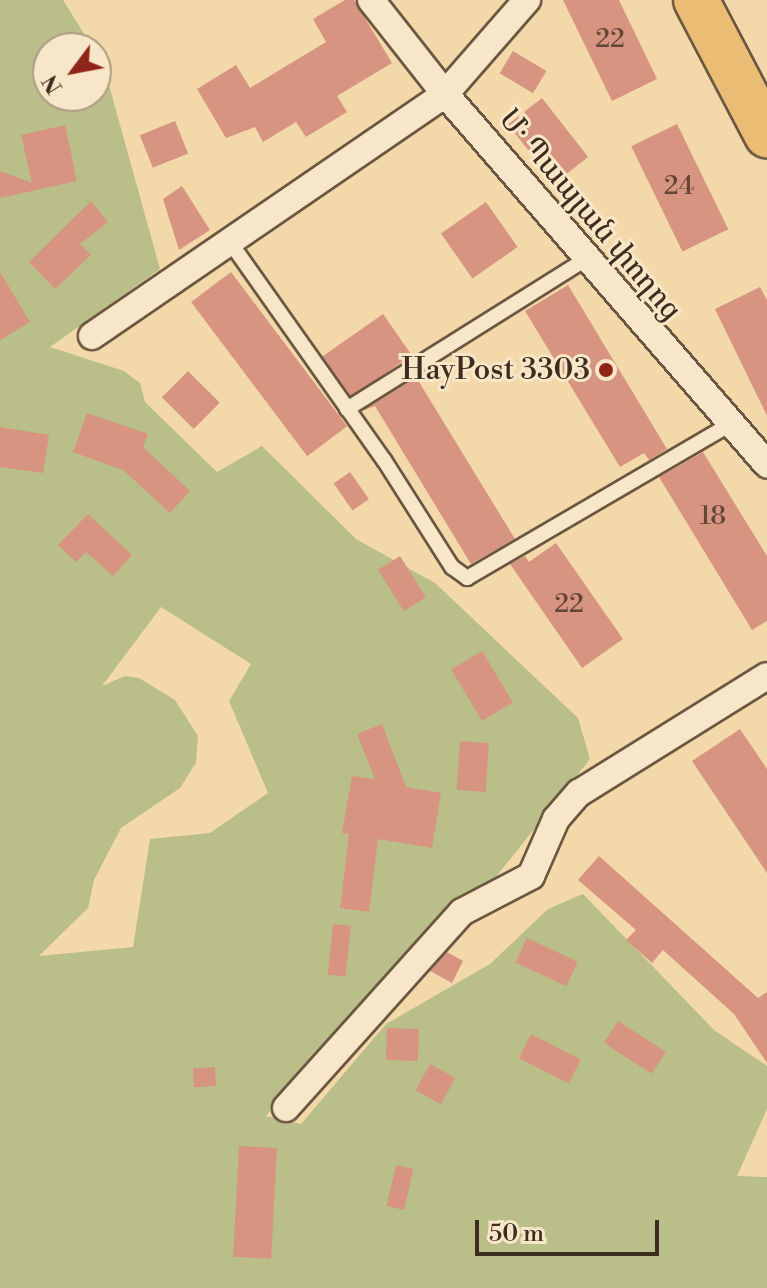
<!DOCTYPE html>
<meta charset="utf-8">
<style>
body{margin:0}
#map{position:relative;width:767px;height:1288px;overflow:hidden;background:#f3d9a9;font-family:"Libre Bodoni","Noto Serif Armenian",serif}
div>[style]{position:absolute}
.green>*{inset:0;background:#babf89}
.building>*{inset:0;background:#d79481;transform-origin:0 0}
.roads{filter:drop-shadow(2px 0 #6b5741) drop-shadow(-2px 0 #6b5741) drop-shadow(0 2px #6b5741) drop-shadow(0 -2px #6b5741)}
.service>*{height:14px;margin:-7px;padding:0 7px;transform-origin:7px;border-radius:7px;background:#f7e6c7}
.minor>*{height:26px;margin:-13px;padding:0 13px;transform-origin:13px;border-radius:13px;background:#f7e6c7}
.trunk>*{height:44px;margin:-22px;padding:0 22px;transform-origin:22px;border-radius:22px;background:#eabc74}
.dots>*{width:22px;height:22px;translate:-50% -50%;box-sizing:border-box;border:4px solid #f7e6c7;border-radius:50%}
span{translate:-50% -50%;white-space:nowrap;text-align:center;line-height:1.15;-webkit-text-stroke:6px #f7e6c7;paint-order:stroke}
.number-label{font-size:26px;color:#644637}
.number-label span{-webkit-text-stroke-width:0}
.street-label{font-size:30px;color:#3e2c1e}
.poi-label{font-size:30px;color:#3e2c1e}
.right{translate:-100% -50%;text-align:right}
.north{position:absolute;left:32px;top:32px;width:80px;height:80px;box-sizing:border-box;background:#f7e6c7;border:2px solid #ad9c83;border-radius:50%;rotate:238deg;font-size:22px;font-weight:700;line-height:32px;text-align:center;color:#3e2c1e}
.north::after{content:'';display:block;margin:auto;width:28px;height:36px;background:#8f2418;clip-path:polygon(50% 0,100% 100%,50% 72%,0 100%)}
.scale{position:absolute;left:475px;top:1220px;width:184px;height:36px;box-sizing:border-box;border:4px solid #3e2c1e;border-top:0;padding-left:10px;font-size:24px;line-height:28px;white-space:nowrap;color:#3e2c1e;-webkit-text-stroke:6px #f7e6c7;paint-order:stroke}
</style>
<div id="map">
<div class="green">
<i style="clip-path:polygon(evenodd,0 0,63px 0,93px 48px,48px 48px,48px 96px,96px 96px,96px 53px,104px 67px,160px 269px,50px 347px,124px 371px,140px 383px,145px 402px,217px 472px,262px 446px,356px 539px,435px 583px,578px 718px,590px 759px,495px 878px,371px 990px,266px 1116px,301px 1124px,386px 1024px,490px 964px,548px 909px,583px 894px,714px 1030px,767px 1066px,767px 1109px,737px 1176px,767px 1177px,767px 1288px,0 1288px,0 0,161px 607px,251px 664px,229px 701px,268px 793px,210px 833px,150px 839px,133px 947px,39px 956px,88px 908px,94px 880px,121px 828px,180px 788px,196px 763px,198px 736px,175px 700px,139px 678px,125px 676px,102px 686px,161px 607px)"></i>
</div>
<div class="building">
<i style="clip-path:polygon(345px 0,354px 0,392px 63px,337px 96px,347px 112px,306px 137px,296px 122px,263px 142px,255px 127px,226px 138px,197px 89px,236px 65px,250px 88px,326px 42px,313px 19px)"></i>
<i style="clip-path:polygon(563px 0,619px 0,657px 79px,612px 101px)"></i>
<i style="left:513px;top:51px;width:39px;height:26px;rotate:31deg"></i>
<i style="left:542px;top:98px;width:75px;height:43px;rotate:52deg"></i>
<i style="left:175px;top:121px;width:35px;height:38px;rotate:68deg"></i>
<i style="left:677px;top:124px;width:117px;height:51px;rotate:64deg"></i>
<i style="clip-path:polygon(65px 125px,77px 181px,0 198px,0 171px,32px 183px,21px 135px)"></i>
<i style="clip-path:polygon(182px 186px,210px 230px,179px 250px,163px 199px)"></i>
<i style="clip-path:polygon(91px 201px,108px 222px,80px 244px,91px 255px,55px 289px,29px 262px)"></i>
<i style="left:486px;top:202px;width:55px;height:55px;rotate:55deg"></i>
<i style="clip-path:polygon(0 272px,30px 322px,0 340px)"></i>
<i style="left:231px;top:272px;width:193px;height:50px;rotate:53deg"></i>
<i style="clip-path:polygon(568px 285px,667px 449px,649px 460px,644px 453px,620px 467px,525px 311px)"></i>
<i style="clip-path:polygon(760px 287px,767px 300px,767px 416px,715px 309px)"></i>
<i style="left:383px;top:314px;width:50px;height:74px;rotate:55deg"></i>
<i style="left:188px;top:371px;width:45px;height:37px;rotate:45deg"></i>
<i style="clip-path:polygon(416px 377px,515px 539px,471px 564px,375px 406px,362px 411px)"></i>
<i style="clip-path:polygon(87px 413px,148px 434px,143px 447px,190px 491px,170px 513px,123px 470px,73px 452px)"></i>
<i style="clip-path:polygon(0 427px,49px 435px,43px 473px,0 467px)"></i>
<i style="clip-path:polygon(703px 452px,767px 556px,767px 621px,752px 630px,659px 477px)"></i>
<i style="left:350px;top:472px;width:33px;height:20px;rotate:55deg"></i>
<i style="clip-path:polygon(88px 514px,132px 555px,113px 576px,86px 552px,76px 562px,58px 545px)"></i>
<i style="clip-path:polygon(556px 543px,623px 639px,582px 668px,510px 564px,525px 556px,529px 562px)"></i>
<i style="left:400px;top:556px;width:49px;height:26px;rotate:58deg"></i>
<i style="left:482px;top:651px;width:60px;height:36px;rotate:59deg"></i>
<i style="clip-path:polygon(382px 724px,406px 787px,441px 793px,432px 848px,378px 839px,369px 912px,340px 908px,349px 834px,342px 833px,352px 776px,375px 779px,357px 734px)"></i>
<i style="clip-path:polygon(740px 729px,767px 769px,767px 873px,692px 761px)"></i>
<i style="left:460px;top:741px;width:29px;height:49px;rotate:4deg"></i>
<i style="clip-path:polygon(599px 856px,758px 998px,767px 992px,767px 1063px,734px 1014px,663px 950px,652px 963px,626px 940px,636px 930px,578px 880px)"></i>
<i style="left:333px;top:924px;width:18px;height:51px;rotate:6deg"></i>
<i style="left:527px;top:938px;width:56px;height:27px;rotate:25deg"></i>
<i style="clip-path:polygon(447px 952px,463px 961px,452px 983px,430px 971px)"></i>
<i style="left:618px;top:1021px;width:57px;height:26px;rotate:33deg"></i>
<i style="left:387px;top:1028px;width:32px;height:32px;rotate:2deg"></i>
<i style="left:531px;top:1034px;width:56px;height:27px;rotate:27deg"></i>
<i style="left:430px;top:1064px;width:29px;height:30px;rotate:29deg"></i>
<i style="left:215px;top:1067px;width:19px;height:22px;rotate:87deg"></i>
<i style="left:239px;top:1146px;width:38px;height:111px;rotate:3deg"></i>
<i style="left:396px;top:1165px;width:18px;height:42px;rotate:13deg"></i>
</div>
<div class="roads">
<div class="service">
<i style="left:230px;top:242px;width:267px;rotate:54.8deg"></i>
<i style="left:384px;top:460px;width:127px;rotate:57.6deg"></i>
<i style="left:452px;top:567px;width:19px;rotate:36deg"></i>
<i style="left:467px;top:578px;width:303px;rotate:-30.3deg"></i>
<i style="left:347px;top:409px;width:282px;rotate:-32.1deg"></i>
</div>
<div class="minor">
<i style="left:371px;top:0;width:120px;rotate:51.8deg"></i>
<i style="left:445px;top:94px;width:491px;rotate:49deg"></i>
<i style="left:92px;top:336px;width:428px;rotate:-34.4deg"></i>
<i style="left:445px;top:94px;width:125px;rotate:-48.9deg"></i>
<i style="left:286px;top:1108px;width:263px;rotate:-48.1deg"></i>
<i style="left:462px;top:912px;width:78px;rotate:-27.6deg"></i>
<i style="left:531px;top:876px;width:62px;rotate:-66.3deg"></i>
<i style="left:556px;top:819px;width:35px;rotate:-49deg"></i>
<i style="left:579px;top:793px;width:221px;rotate:-31.9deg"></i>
</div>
<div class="trunk">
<i style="left:696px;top:0;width:153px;rotate:62.3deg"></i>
</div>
</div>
<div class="dots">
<i style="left:606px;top:370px;background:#8f2418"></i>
</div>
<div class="number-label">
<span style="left:610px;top:40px">22</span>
<span style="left:679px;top:187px">24</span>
<span style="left:713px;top:517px">18</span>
<span style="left:569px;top:605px">22</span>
</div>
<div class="street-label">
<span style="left:590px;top:215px;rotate:50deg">Մ․ Պապյան փողոց</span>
</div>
<div class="poi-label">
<span class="right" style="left:590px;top:370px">HayPost 3303</span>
</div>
<div class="north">N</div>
<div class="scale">50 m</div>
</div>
